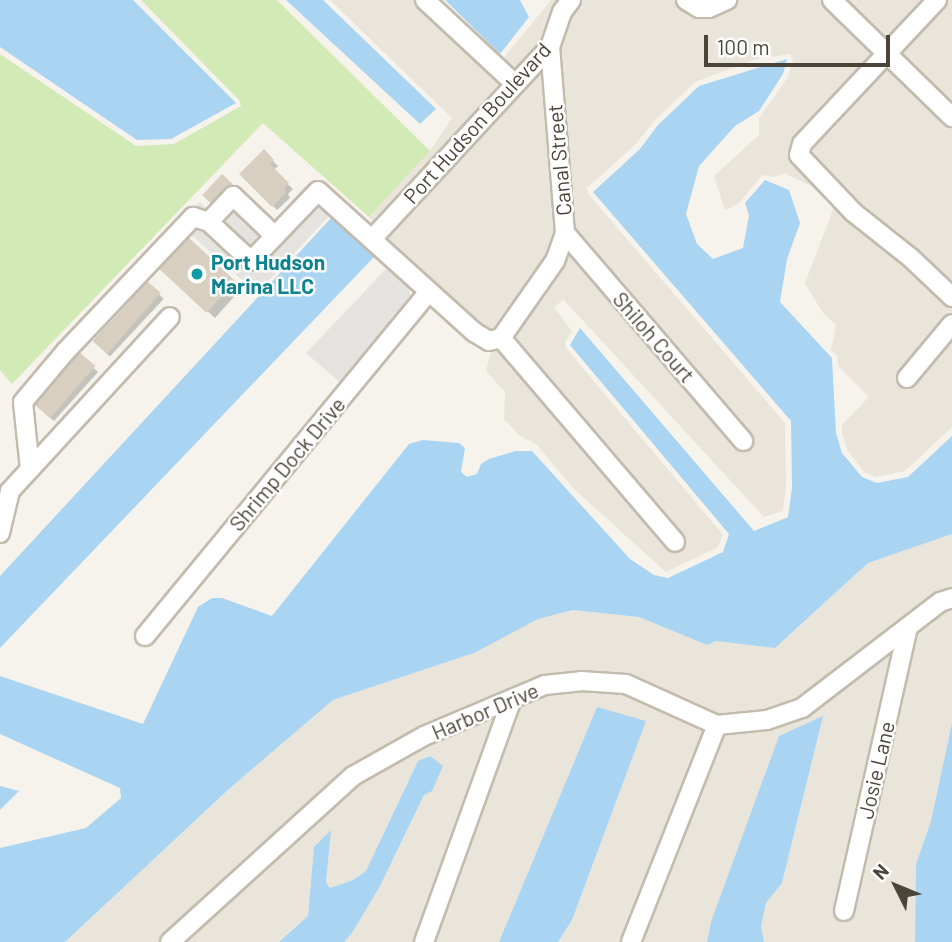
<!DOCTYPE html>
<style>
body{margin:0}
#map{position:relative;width:952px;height:942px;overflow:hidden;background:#f6f3ec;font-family:Barlow,sans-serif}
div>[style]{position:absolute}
.residential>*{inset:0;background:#eae5da}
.green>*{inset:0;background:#d2eab5}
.parking>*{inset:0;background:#e5e3e0}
.water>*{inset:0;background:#a9d4f2}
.shadow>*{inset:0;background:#0003;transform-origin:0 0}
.building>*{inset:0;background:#d8cfc1;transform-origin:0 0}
.roads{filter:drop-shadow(2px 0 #c2bbae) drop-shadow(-2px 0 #c2bbae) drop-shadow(0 2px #c2bbae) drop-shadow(0 -2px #c2bbae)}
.minor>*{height:18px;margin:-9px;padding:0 9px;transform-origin:9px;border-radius:9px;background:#fff}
.dots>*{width:19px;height:19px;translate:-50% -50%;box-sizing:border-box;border:4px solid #fff;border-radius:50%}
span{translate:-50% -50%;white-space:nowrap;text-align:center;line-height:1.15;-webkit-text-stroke:5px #fff;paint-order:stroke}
.street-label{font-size:21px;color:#4b4439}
.culture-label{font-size:21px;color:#0d838f;font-weight:700}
.left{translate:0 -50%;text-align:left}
.north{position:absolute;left:861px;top:851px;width:70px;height:70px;-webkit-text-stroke:5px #fff;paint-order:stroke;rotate:313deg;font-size:19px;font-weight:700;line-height:28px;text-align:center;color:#4b4439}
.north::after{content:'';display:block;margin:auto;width:24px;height:32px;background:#4b4439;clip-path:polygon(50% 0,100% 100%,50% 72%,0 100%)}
.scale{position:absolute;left:704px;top:35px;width:186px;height:32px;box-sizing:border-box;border:4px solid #4b4439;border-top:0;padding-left:9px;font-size:21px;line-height:24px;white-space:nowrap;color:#4b4439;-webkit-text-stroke:5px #fff;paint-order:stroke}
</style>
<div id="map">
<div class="residential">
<i style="clip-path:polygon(330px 0,437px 0,502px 60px,551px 0,562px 0,544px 43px,375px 225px,369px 217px,430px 151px,452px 118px)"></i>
<i style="clip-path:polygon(580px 0,952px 0,952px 427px,905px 471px,876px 477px,865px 473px,847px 450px,842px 433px,842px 425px,869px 397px,838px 366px,837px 356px,831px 350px,836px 325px,823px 313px,805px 283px,834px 207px,811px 186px,785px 173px,773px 177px,762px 175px,739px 203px,725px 210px,714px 176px,759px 135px,759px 118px,788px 77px,793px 61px,790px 54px,772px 57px,770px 54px,695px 82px,654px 121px,636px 144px,587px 188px,589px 195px,785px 423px,786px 487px,783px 511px,764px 517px,563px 299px,554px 308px,572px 331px,565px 343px,566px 348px,723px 535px,718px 547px,666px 572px,575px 490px,536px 444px,520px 436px,504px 419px,505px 392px,486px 371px,494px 340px,393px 252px,383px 237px)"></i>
<i style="clip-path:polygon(952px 534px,952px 723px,931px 821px,916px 864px,915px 942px,764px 942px,761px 926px,766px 903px,782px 883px,822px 717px,711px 922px,707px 942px,558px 942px,572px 920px,597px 707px,499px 942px,344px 942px,380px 886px,424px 795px,418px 761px,366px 871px,353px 880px,330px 888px,326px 882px,330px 831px,314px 847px,308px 916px,279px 942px,65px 942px,230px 788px,333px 700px,474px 653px,538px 619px,573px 610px,639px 617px,706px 645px,716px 641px,775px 648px,868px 563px)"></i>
</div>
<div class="green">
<i style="clip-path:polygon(141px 0,277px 0,430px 151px,369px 217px,263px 123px,12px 384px,0 370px,0 54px,136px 146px,174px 144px,241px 106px,239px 100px)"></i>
</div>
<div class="parking">
<i style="clip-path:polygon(305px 186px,332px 213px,257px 293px,179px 224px,200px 202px,220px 221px,236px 205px,265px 231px)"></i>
<i style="clip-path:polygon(388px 267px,408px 285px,413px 306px,343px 385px,306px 353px)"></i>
</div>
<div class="water">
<i style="clip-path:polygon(0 0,133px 0,236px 103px,171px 139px,137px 140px,0 47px)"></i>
<i style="clip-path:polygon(286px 0,323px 0,436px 109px,420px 124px)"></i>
<i style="clip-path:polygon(445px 0,520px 0,529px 17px,500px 54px)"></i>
<i style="clip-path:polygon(787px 59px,783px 74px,759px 111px,735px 126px,699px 166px,686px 214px,697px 244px,713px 259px,743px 248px,749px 216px,745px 203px,765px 180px,789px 190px,800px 223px,787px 259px,780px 302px,832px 358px,836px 433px,842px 453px,862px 477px,877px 483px,908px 477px,952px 436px,952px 534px,868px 563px,775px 648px,716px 641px,707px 645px,639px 617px,573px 610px,538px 619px,474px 653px,333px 700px,230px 788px,65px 942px,0 942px,0 848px,86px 828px,121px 798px,120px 788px,0 734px,0 676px,143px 724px,198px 607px,212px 598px,222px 598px,272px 616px,409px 444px,423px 440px,459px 443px,465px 448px,461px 472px,467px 477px,477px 474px,481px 464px,489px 459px,516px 451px,532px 451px,630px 559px,654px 575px,668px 578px,723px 552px,729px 534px,570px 345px,580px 328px,754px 531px,788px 517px,792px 488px,791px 421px,593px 192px,640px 149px,658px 125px,699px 86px)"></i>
<i style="clip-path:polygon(332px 217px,374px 257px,0 648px,0 576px)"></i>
<i style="clip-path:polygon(597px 707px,646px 721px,572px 920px,558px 942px,499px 942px)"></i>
<i style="clip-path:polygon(823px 716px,782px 883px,766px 903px,761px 926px,764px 942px,707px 942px,711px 922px,779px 736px)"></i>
<i style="clip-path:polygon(952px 723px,952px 942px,915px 942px,916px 864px,931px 821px)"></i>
<i style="clip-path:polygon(430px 756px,443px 766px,432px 791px,424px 795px,380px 886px,352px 933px,344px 942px,279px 942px,308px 916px,314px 847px,331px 830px,326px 882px,330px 888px,353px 880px,366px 871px,418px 761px)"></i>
<i style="clip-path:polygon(0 786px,19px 791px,0 810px)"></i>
</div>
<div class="shadow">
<i style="clip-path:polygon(264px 152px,278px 166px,273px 170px,293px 189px,288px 194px,290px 198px,277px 210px,242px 174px)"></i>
<i style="clip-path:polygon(187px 238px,241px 289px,215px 318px,166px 274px)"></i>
<i style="left:147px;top:283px;width:23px;height:79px;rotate:43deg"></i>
<i style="left:78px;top:354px;width:27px;height:66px;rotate:42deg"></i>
</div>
<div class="building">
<i style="clip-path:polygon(264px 149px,274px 160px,270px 164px,289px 183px,284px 188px,286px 192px,272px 207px,239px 174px)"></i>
<i style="left:222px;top:174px;width:18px;height:29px;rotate:43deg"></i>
<i style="left:186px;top:235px;width:68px;height:43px;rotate:43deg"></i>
<i style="left:147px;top:281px;width:18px;height:81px;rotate:41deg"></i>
<i style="left:78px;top:351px;width:23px;height:69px;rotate:41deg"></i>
</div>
<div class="roads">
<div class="minor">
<i style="left:425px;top:0;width:123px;rotate:43deg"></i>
<i style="left:686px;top:0;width:15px;rotate:32deg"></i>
<i style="left:699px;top:8px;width:10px"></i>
<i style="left:709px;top:8px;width:20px;rotate:-24deg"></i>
<i style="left:832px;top:0;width:168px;rotate:44.3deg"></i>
<i style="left:937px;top:0;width:197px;rotate:133.2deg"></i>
<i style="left:802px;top:144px;width:11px;rotate:105deg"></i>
<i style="left:799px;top:155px;width:79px;rotate:46.5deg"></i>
<i style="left:853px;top:212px;width:74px;rotate:38.4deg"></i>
<i style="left:911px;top:258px;width:57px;rotate:43.6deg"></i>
<i style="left:565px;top:233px;width:274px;rotate:49.4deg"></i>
<i style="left:275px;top:236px;width:58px;rotate:-136.4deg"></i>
<i style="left:233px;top:196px;width:35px;rotate:133deg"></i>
<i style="left:209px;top:222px;width:57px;rotate:42.9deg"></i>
<i style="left:251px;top:261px;width:35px;rotate:-46deg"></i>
<i style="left:275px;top:236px;width:62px;rotate:-46.3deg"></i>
<i style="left:318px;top:191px;width:210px;rotate:42.1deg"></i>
<i style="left:474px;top:332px;width:17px;rotate:31deg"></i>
<i style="left:489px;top:341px;width:12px;rotate:-14deg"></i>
<i style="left:372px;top:239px;width:262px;rotate:-47.2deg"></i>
<i style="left:550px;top:47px;width:37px;rotate:-71deg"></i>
<i style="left:562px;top:12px;width:15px;rotate:-53deg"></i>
<i style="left:501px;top:338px;width:94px;rotate:-55deg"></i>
<i style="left:555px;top:261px;width:30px;rotate:-70deg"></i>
<i style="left:565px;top:233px;width:187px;rotate:-94.6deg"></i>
<i style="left:501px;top:338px;width:268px;rotate:49.5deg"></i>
<i style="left:907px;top:378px;width:70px;rotate:-50.2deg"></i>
<i style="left:30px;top:469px;width:67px;rotate:-96deg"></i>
<i style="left:23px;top:402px;width:67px;rotate:-49.9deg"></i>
<i style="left:66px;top:351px;width:185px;rotate:-46.5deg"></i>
<i style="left:193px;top:217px;width:17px;rotate:17deg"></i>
<i style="left:0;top:533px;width:43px;rotate:-76.6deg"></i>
<i style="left:10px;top:491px;width:236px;rotate:-47.4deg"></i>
<i style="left:145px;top:636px;width:446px;rotate:-50.5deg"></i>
<i style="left:844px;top:911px;width:290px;rotate:-77.3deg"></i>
<i style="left:170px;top:942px;width:247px;rotate:-42.2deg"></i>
<i style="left:353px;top:776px;width:81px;rotate:-29.4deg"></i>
<i style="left:424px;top:736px;width:131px;rotate:-22.9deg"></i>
<i style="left:545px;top:685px;width:36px;rotate:-6deg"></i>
<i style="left:581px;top:681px;width:45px;rotate:3.8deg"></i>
<i style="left:626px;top:684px;width:100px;rotate:24.3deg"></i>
<i style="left:717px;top:725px;width:50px;rotate:-5.7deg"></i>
<i style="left:767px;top:720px;width:37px;rotate:-19deg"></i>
<i style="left:802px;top:708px;width:174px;rotate:-37.5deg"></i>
<i style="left:940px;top:602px;width:13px;rotate:-18deg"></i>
<i style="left:424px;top:942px;width:255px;rotate:-70.1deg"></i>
<i style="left:631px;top:942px;width:233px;rotate:-68.4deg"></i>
</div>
</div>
<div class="dots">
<i style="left:197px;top:274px;background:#0f9aa8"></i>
</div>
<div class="street-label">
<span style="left:477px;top:123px;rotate:-48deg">Port Hudson Boulevard</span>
<span style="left:559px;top:160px;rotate:-95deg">Canal Street</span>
<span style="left:654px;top:337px;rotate:49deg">Shiloh Court</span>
<span style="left:287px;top:464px;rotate:-50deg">Shrimp Dock Drive</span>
<span style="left:485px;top:711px;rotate:-23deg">Harbor Drive</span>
<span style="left:876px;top:770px;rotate:-77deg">Josie Lane</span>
</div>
<div class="culture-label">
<span class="left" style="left:211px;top:274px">Port Hudson<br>Marina LLC</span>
</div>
<div class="north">N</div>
<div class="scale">100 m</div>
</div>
